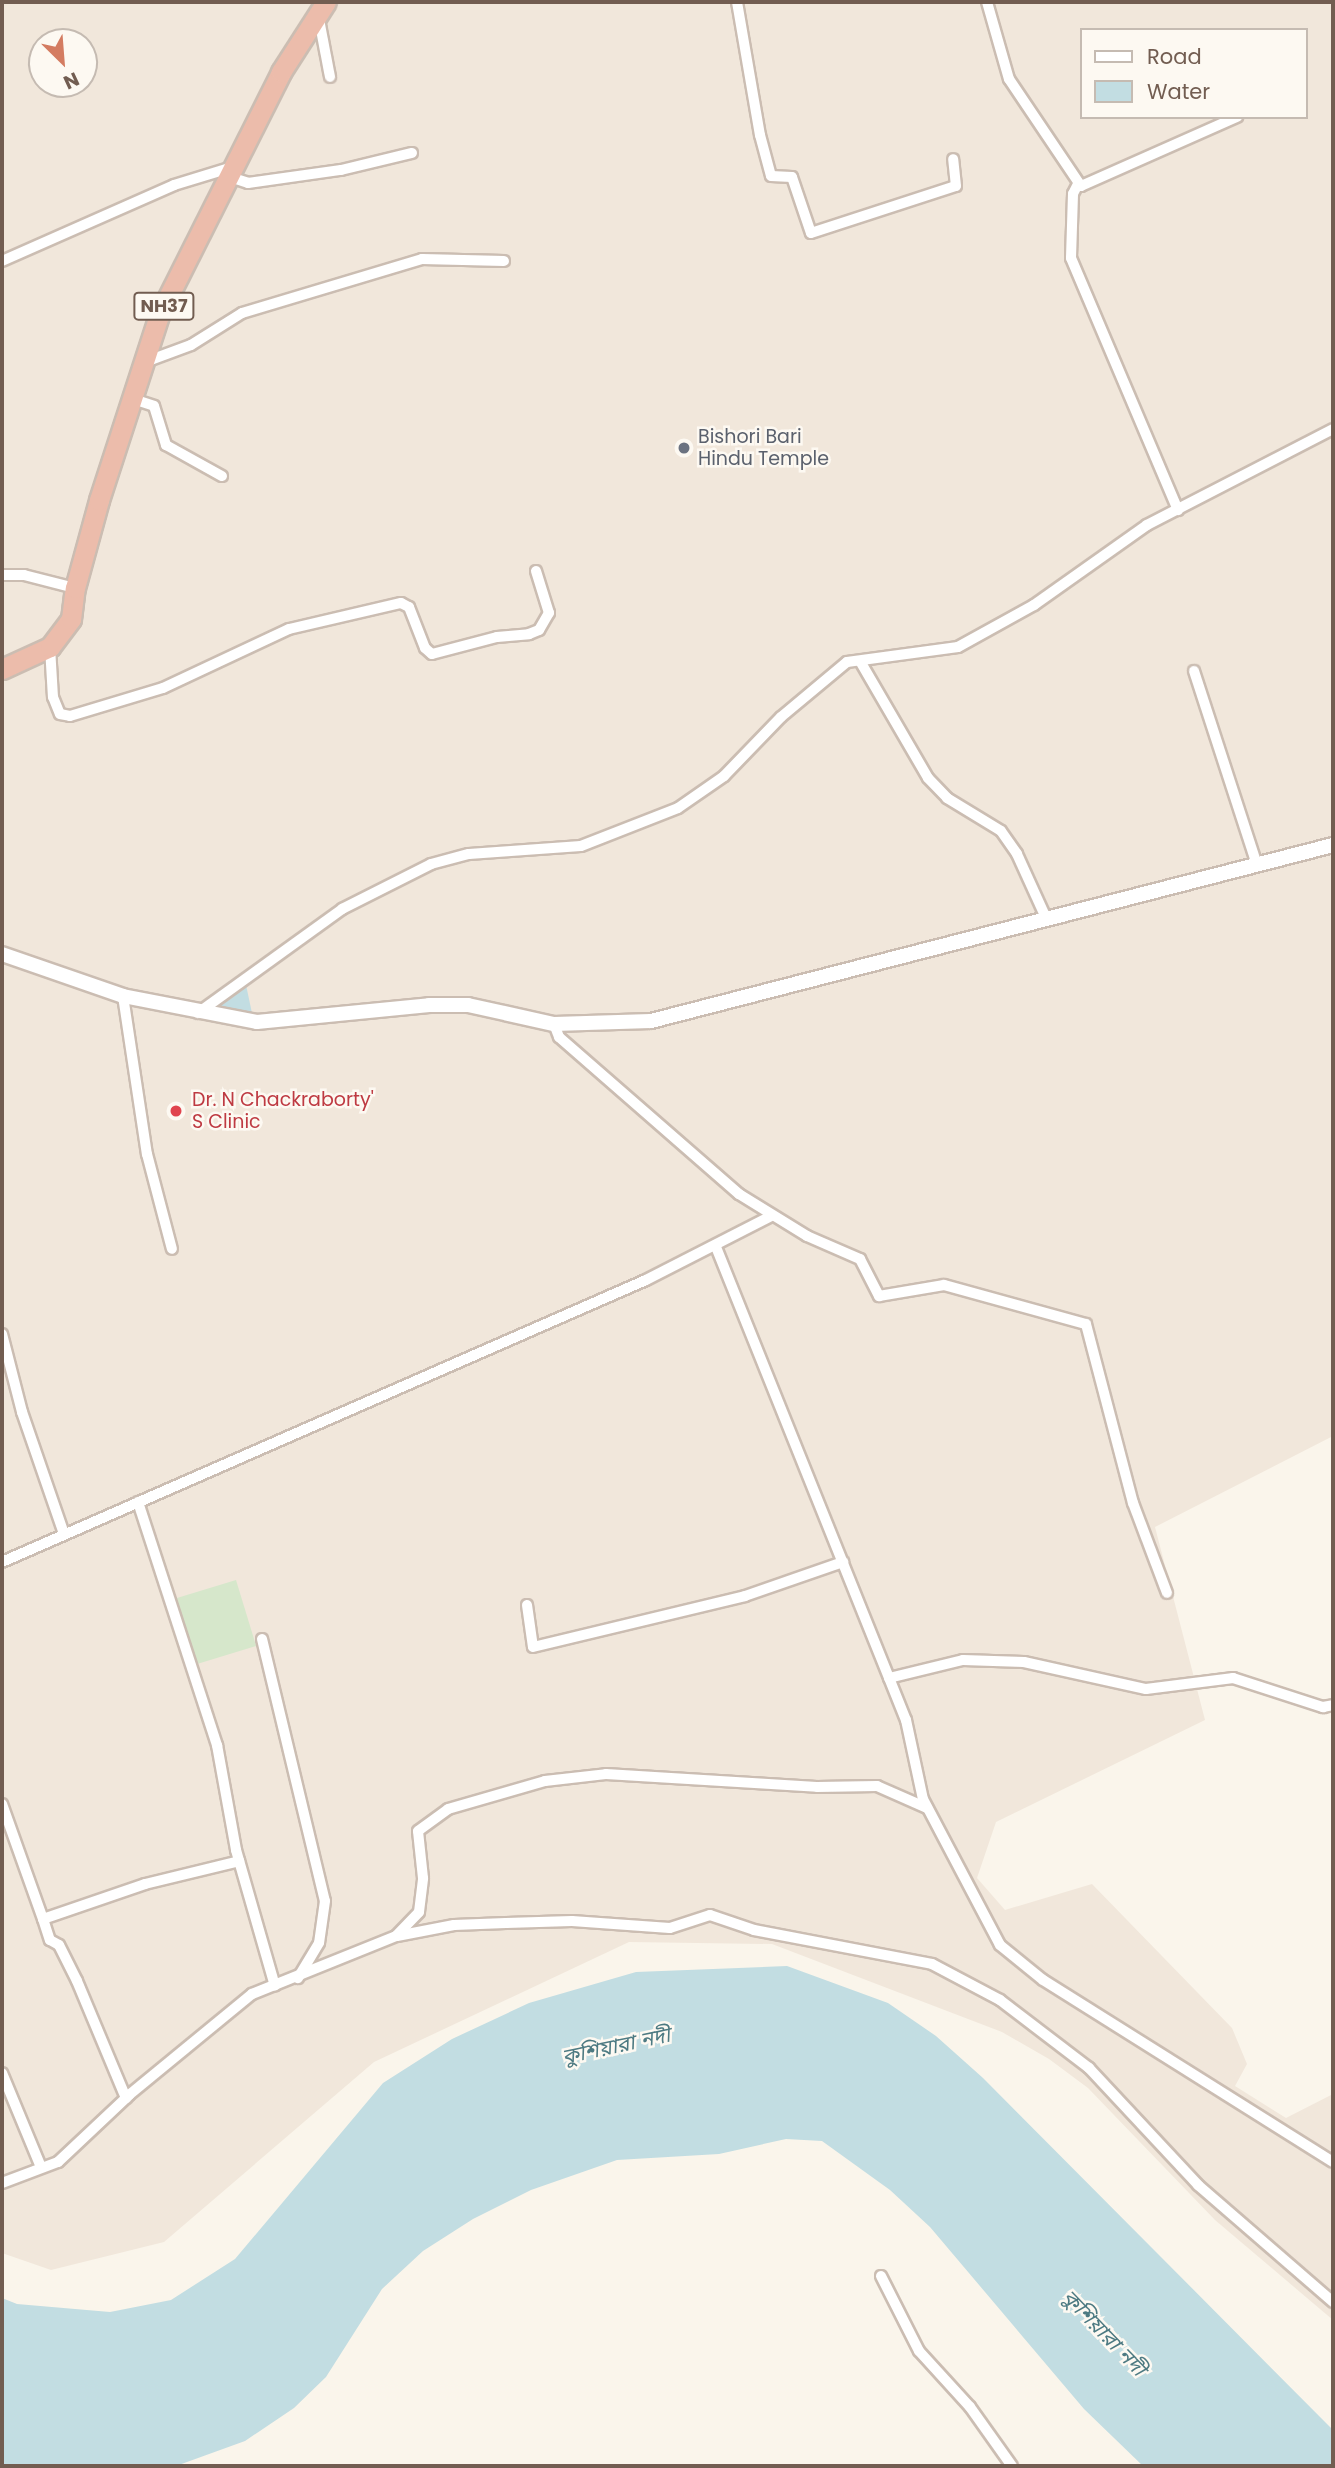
<!DOCTYPE html>
<meta charset="utf-8">
<style>
body{margin:0}
#map{position:relative;width:1335px;height:2468px;overflow:hidden;background:#faf5eb;font-family:Poppins,"Noto Sans Bengali",sans-serif}
div>[style]{position:absolute}
.residential>*{inset:0;background:#f1e7db}
.green>*{inset:0;background:#d6e7cb;transform-origin:0 0}
.water>*{inset:0;background:#c2dde2}
.roads{filter:drop-shadow(2px 0 #cbbdb2) drop-shadow(-2px 0 #cbbdb2) drop-shadow(0 2px #cbbdb2) drop-shadow(0 -2px #cbbdb2)}
.street>*{height:10px;margin:-5px;padding:0 5px;transform-origin:5px;border-radius:5px;background:#fff}
.secondary>*{height:14px;margin:-7px;padding:0 7px;transform-origin:7px;border-radius:7px;background:#fff}
.highway>*{height:19px;margin:-9.5px;padding:0 9.5px;transform-origin:9.5px;border-radius:9.5px;background:#ecbcab}
.dots>*{width:19px;height:19px;translate:-50% -50%;box-sizing:border-box;border:4px solid #fdf9f2;border-radius:50%}
span{translate:-50% -50%;white-space:nowrap;text-align:center;line-height:1.15;-webkit-text-stroke:5px #fdf9f2;paint-order:stroke}
.shield-label span{padding:2px 5px;background:#fdf9f2;border:2px solid;border-radius:5px;-webkit-text-stroke-width:0}
.shield-label{font-size:18px;color:#725d51;font-weight:700}
.worship-label{font-size:19px;color:#5b616d}
.left{translate:0 -50%;text-align:left}
.health-label{font-size:19px;color:#be3a42}
.water-label{font-size:21px;color:#4d7a82;font-style:italic}
.frame{position:absolute;inset:0;border:4px solid #725d51;pointer-events:none}
.legend{position:absolute;left:1080px;top:28px;width:228px;height:91px;box-sizing:border-box;background:#fdf9f2;border:2px solid #c5bbb2;margin:0;padding:9px 12px;list-style:none;font-size:21px;color:#725d51}
.legend li{display:flex;align-items:center;gap:14px;height:35px}
.legend b{width:35px;border:2px solid #c5bbb2}
.north{position:absolute;left:28px;top:28px;width:70px;height:70px;box-sizing:border-box;background:#fdf9f2;border:2px solid #c5bbb2;border-radius:50%;rotate:155deg;font-size:19px;font-weight:700;line-height:28px;text-align:center;color:#725d51}
.north::after{content:'';display:block;margin:auto;width:24px;height:32px;background:#d47c61;clip-path:polygon(50% 0,100% 100%,50% 72%,0 100%)}
</style>
<div id="map">
<div class="residential">
<i style="clip-path:polygon(evenodd,2px 2px,1333px 2px,1333px 1436px,1155px 1527px,1205px 1720px,996px 1822px,977px 1878px,1005px 1910px,1092px 1884px,1232px 2028px,1247px 2064px,1235px 2086px,1286px 2118px,1333px 2094px,1333px 2320px,1215px 2220px,1088px 2088px,1049px 2059px,1002px 2032px,772px 1944px,629px 1942px,374px 2062px,164px 2242px,51px 2270px,2px 2253px,2px 2px,1081px 30px,1305px 30px,1305px 117px,1081px 117px,1081px 30px,2px 2px,42px 42px,84px 42px,84px 84px,42px 84px,42px 42px)"></i>
</div>
<div class="green">
<i style="left:236px;top:1580px;width:69px;height:66px;rotate:73deg"></i>
</div>
<div class="water">
<i style="clip-path:polygon(245px 980px,253px 1018px,206px 1006px)"></i>
<i style="clip-path:polygon(787px 1966px,888px 2003px,936px 2036px,983px 2078px,1333px 2430px,1333px 2466px,1143px 2466px,1084px 2409px,930px 2227px,890px 2190px,822px 2141px,786px 2139px,719px 2154px,617px 2160px,531px 2190px,473px 2219px,423px 2251px,382px 2289px,326px 2377px,294px 2408px,245px 2441px,176px 2466px,2px 2466px,2px 2298px,17px 2304px,110px 2312px,171px 2300px,235px 2259px,383px 2083px,452px 2039px,529px 2003px,636px 1972px)"></i>
</div>
<div class="roads">
<div class="street">
<i style="left:737px;top:2px;width:135px;rotate:80.2deg"></i>
<i style="left:760px;top:135px;width:42px;rotate:75deg"></i>
<i style="left:771px;top:176px;width:21px;rotate:3deg"></i>
<i style="left:792px;top:177px;width:59px;rotate:71.3deg"></i>
<i style="left:811px;top:233px;width:152px;rotate:-18deg"></i>
<i style="left:956px;top:186px;width:27px;rotate:-96deg"></i>
<i style="left:987px;top:2px;width:80px;rotate:74.1deg"></i>
<i style="left:1009px;top:79px;width:129px;rotate:56.1deg"></i>
<i style="left:1081px;top:186px;width:171px;rotate:-23.9deg"></i>
<i style="left:318px;top:14px;width:64px;rotate:79.2deg"></i>
<i style="left:230px;top:177px;width:19px;rotate:18deg"></i>
<i style="left:248px;top:183px;width:94px;rotate:-8deg"></i>
<i style="left:341px;top:170px;width:73px;rotate:-13.5deg"></i>
<i style="left:1078px;top:184px;width:11px;rotate:117deg"></i>
<i style="left:1073px;top:194px;width:64px;rotate:91.8deg"></i>
<i style="left:1071px;top:258px;width:274px;rotate:67deg"></i>
<i style="left:2px;top:261px;width:188px;rotate:-23.8deg"></i>
<i style="left:174px;top:185px;width:62px;rotate:-17deg"></i>
<i style="left:145px;top:362px;width:49px;rotate:-20.3deg"></i>
<i style="left:191px;top:345px;width:60px;rotate:-32.1deg"></i>
<i style="left:242px;top:313px;width:188px;rotate:-16.7deg"></i>
<i style="left:422px;top:259px;width:82px;rotate:1.4deg"></i>
<i style="left:130px;top:398px;width:25px;rotate:18deg"></i>
<i style="left:154px;top:406px;width:41px;rotate:72.9deg"></i>
<i style="left:166px;top:445px;width:64px;rotate:29deg"></i>
<i style="left:2px;top:575px;width:22px"></i>
<i style="left:24px;top:575px;width:53px;rotate:14.3deg"></i>
<i style="left:50px;top:647px;width:50px;rotate:86.6deg"></i>
<i style="left:53px;top:697px;width:18px;rotate:68deg"></i>
<i style="left:60px;top:714px;width:10px;rotate:11deg"></i>
<i style="left:70px;top:716px;width:97px;rotate:-16.8deg"></i>
<i style="left:163px;top:688px;width:139px;rotate:-25.1deg"></i>
<i style="left:289px;top:629px;width:115px;rotate:-13.1deg"></i>
<i style="left:401px;top:603px;width:9px;rotate:27deg"></i>
<i style="left:409px;top:607px;width:44px;rotate:68.7deg"></i>
<i style="left:425px;top:648px;width:9px;rotate:41deg"></i>
<i style="left:432px;top:654px;width:67px;rotate:-14.7deg"></i>
<i style="left:497px;top:637px;width:32px;rotate:-5deg"></i>
<i style="left:529px;top:634px;width:11px;rotate:-22deg"></i>
<i style="left:539px;top:630px;width:20px;rotate:-60deg"></i>
<i style="left:549px;top:613px;width:44px;rotate:-107.2deg"></i>
<i style="left:860px;top:661px;width:135px;rotate:59.8deg"></i>
<i style="left:928px;top:778px;width:28px;rotate:46deg"></i>
<i style="left:947px;top:798px;width:63px;rotate:31.4deg"></i>
<i style="left:1001px;top:831px;width:28px;rotate:55deg"></i>
<i style="left:1017px;top:854px;width:70px;rotate:65.6deg"></i>
<i style="left:1194px;top:671px;width:204px;rotate:72deg"></i>
<i style="left:123px;top:996px;width:160px;rotate:81.4deg"></i>
<i style="left:147px;top:1154px;width:98px;rotate:75.3deg"></i>
<i style="left:198px;top:1013px;width:178px;rotate:-35.8deg"></i>
<i style="left:342px;top:909px;width:100px;rotate:-26.8deg"></i>
<i style="left:431px;top:864px;width:39px;rotate:-15deg"></i>
<i style="left:469px;top:854px;width:112px;rotate:-4.1deg"></i>
<i style="left:581px;top:846px;width:104px;rotate:-21.4deg"></i>
<i style="left:678px;top:808px;width:56px;rotate:-34.8deg"></i>
<i style="left:724px;top:776px;width:82px;rotate:-46deg"></i>
<i style="left:781px;top:717px;width:86px;rotate:-39.8deg"></i>
<i style="left:847px;top:662px;width:112px;rotate:-7.7deg"></i>
<i style="left:958px;top:647px;width:87px;rotate:-28.9deg"></i>
<i style="left:1034px;top:605px;width:138px;rotate:-35.3deg"></i>
<i style="left:1147px;top:525px;width:209px;rotate:-27.3deg"></i>
<i style="left:554px;top:1024px;width:14px;rotate:69deg"></i>
<i style="left:559px;top:1037px;width:239px;rotate:41.1deg"></i>
<i style="left:739px;top:1194px;width:80px;rotate:31.7deg"></i>
<i style="left:807px;top:1236px;width:58px;rotate:23.5deg"></i>
<i style="left:860px;top:1259px;width:42px;rotate:62.8deg"></i>
<i style="left:879px;top:1296px;width:66px;rotate:-9.6deg"></i>
<i style="left:944px;top:1285px;width:147px;rotate:15.4deg"></i>
<i style="left:1086px;top:1324px;width:185px;rotate:75.3deg"></i>
<i style="left:1133px;top:1503px;width:96px;rotate:69.3deg"></i>
<i style="left:716px;top:1247px;width:510px;rotate:68.12deg"></i>
<i style="left:906px;top:1720px;width:81px;rotate:77.9deg"></i>
<i style="left:923px;top:1799px;width:165px;rotate:62.2deg"></i>
<i style="left:1000px;top:1945px;width:55px;rotate:39.1deg"></i>
<i style="left:1043px;top:1980px;width:342px;rotate:32.1deg"></i>
<i style="left:2px;top:1334px;width:81px;rotate:75.6deg"></i>
<i style="left:22px;top:1412px;width:129px;rotate:71deg"></i>
<i style="left:138px;top:1502px;width:256px;rotate:72deg"></i>
<i style="left:217px;top:1745px;width:107px;rotate:79.7deg"></i>
<i style="left:236px;top:1850px;width:141px;rotate:74deg"></i>
<i style="left:2px;top:1562px;width:703px;rotate:-23.65deg"></i>
<i style="left:646px;top:1280px;width:140px;rotate:-27.1deg"></i>
<i style="left:527px;top:1605px;width:42px;rotate:81.9deg"></i>
<i style="left:533px;top:1647px;width:218px;rotate:-13.5deg"></i>
<i style="left:745px;top:1596px;width:104px;rotate:-19.1deg"></i>
<i style="left:262px;top:1639px;width:269px;rotate:76.5deg"></i>
<i style="left:325px;top:1901px;width:42px;rotate:98.1deg"></i>
<i style="left:319px;top:1943px;width:41px;rotate:121deg"></i>
<i style="left:889px;top:1678px;width:76px;rotate:-13.7deg"></i>
<i style="left:963px;top:1660px;width:61px;rotate:1.9deg"></i>
<i style="left:1024px;top:1662px;width:125px;rotate:12.5deg"></i>
<i style="left:1146px;top:1689px;width:88px;rotate:-7.2deg"></i>
<i style="left:1233px;top:1678px;width:95px;rotate:17.9deg"></i>
<i style="left:1323px;top:1707px;width:10px;rotate:-11deg"></i>
<i style="left:2px;top:1804px;width:122px;rotate:70.4deg"></i>
<i style="left:43px;top:1919px;width:108px;rotate:-18.9deg"></i>
<i style="left:145px;top:1884px;width:97px;rotate:-13.7deg"></i>
<i style="left:43px;top:1919px;width:22px;rotate:72deg"></i>
<i style="left:50px;top:1940px;width:10px;rotate:29deg"></i>
<i style="left:59px;top:1945px;width:40px;rotate:63.4deg"></i>
<i style="left:77px;top:1981px;width:127px;rotate:67.3deg"></i>
<i style="left:397px;top:1936px;width:58px;rotate:-10.9deg"></i>
<i style="left:454px;top:1925px;width:52px;rotate:-2.2deg"></i>
<i style="left:506px;top:1923px;width:66px;rotate:-1.7deg"></i>
<i style="left:572px;top:1921px;width:98px;rotate:4.1deg"></i>
<i style="left:670px;top:1928px;width:42px;rotate:-18deg"></i>
<i style="left:710px;top:1915px;width:46px;rotate:18.8deg"></i>
<i style="left:754px;top:1930px;width:181px;rotate:10.8deg"></i>
<i style="left:932px;top:1964px;width:77px;rotate:27.9deg"></i>
<i style="left:1000px;top:2000px;width:112px;rotate:37.4deg"></i>
<i style="left:1089px;top:2068px;width:160px;rotate:47deg"></i>
<i style="left:1198px;top:2185px;width:179px;rotate:40.9deg"></i>
<i style="left:2px;top:2073px;width:102px;rotate:67.5deg"></i>
<i style="left:2px;top:2183px;width:60px;rotate:-20.6deg"></i>
<i style="left:58px;top:2162px;width:98px;rotate:-43.3deg"></i>
<i style="left:129px;top:2095px;width:159px;rotate:-39.4deg"></i>
<i style="left:252px;top:1994px;width:155px;rotate:-21.9deg"></i>
<i style="left:396px;top:1936px;width:33px;rotate:-46deg"></i>
<i style="left:419px;top:1912px;width:34px;rotate:-83deg"></i>
<i style="left:423px;top:1878px;width:47px;rotate:-96.1deg"></i>
<i style="left:418px;top:1831px;width:37px;rotate:-36deg"></i>
<i style="left:448px;top:1809px;width:101px;rotate:-16.1deg"></i>
<i style="left:545px;top:1781px;width:61px;rotate:-6.5deg"></i>
<i style="left:606px;top:1774px;width:211px;rotate:3.5deg"></i>
<i style="left:817px;top:1787px;width:60px;rotate:-1deg"></i>
<i style="left:877px;top:1786px;width:55px;rotate:23.7deg"></i>
<i style="left:881px;top:2276px;width:84px;rotate:63.1deg"></i>
<i style="left:919px;top:2351px;width:76px;rotate:47.7deg"></i>
<i style="left:970px;top:2407px;width:72px;rotate:54.6deg"></i>
</div>
<div class="secondary">
<i style="left:2px;top:954px;width:128px;rotate:19.1deg"></i>
<i style="left:123px;top:996px;width:136px;rotate:11deg"></i>
<i style="left:257px;top:1022px;width:173px;rotate:-5.6deg"></i>
<i style="left:429px;top:1005px;width:39px"></i>
<i style="left:468px;top:1005px;width:88px;rotate:12.5deg"></i>
<i style="left:554px;top:1024px;width:97px;rotate:-1.8deg"></i>
<i style="left:651px;top:1021px;width:704px;rotate:-14.47deg"></i>
</div>
<div class="highway">
<i style="left:2px;top:669px;width:53px;rotate:-24.6deg"></i>
<i style="left:50px;top:647px;width:35px;rotate:-53deg"></i>
<i style="left:71px;top:619px;width:31px;rotate:-83deg"></i>
<i style="left:75px;top:588px;width:91px;rotate:-74.7deg"></i>
<i style="left:99px;top:500px;width:194px;rotate:-72deg"></i>
<i style="left:159px;top:315px;width:272px;rotate:-63.3deg"></i>
<i style="left:281px;top:72px;width:83px;rotate:-57.3deg"></i>
</div>
</div>
<div class="dots">
<i style="left:684px;top:448px;background:#6b7280"></i>
<i style="left:176px;top:1111px;background:#e0444e"></i>
</div>
<div class="shield-label">
<span style="left:164px;top:306px">NH37</span>
</div>
<div class="worship-label">
<span class="left" style="left:698px;top:448px">Bishori Bari<br>Hindu Temple</span>
</div>
<div class="health-label">
<span class="left" style="left:192px;top:1111px">Dr. N Chackraborty'<br>S Clinic</span>
</div>
<div class="water-label">
<span style="left:616px;top:2046px;rotate:-12deg">কুশিয়ারা নদী</span>
<span style="left:1104px;top:2333px;rotate:46deg">কুশিয়ারা নদী</span>
</div>
<div class="frame"></div>
<ul class="legend">
<li><b style="height:9px;background:#fff"></b>Road</li>
<li><b style="height:19px;background:#c2dde2"></b>Water</li>
</ul>
<div class="north">N</div>
</div>
